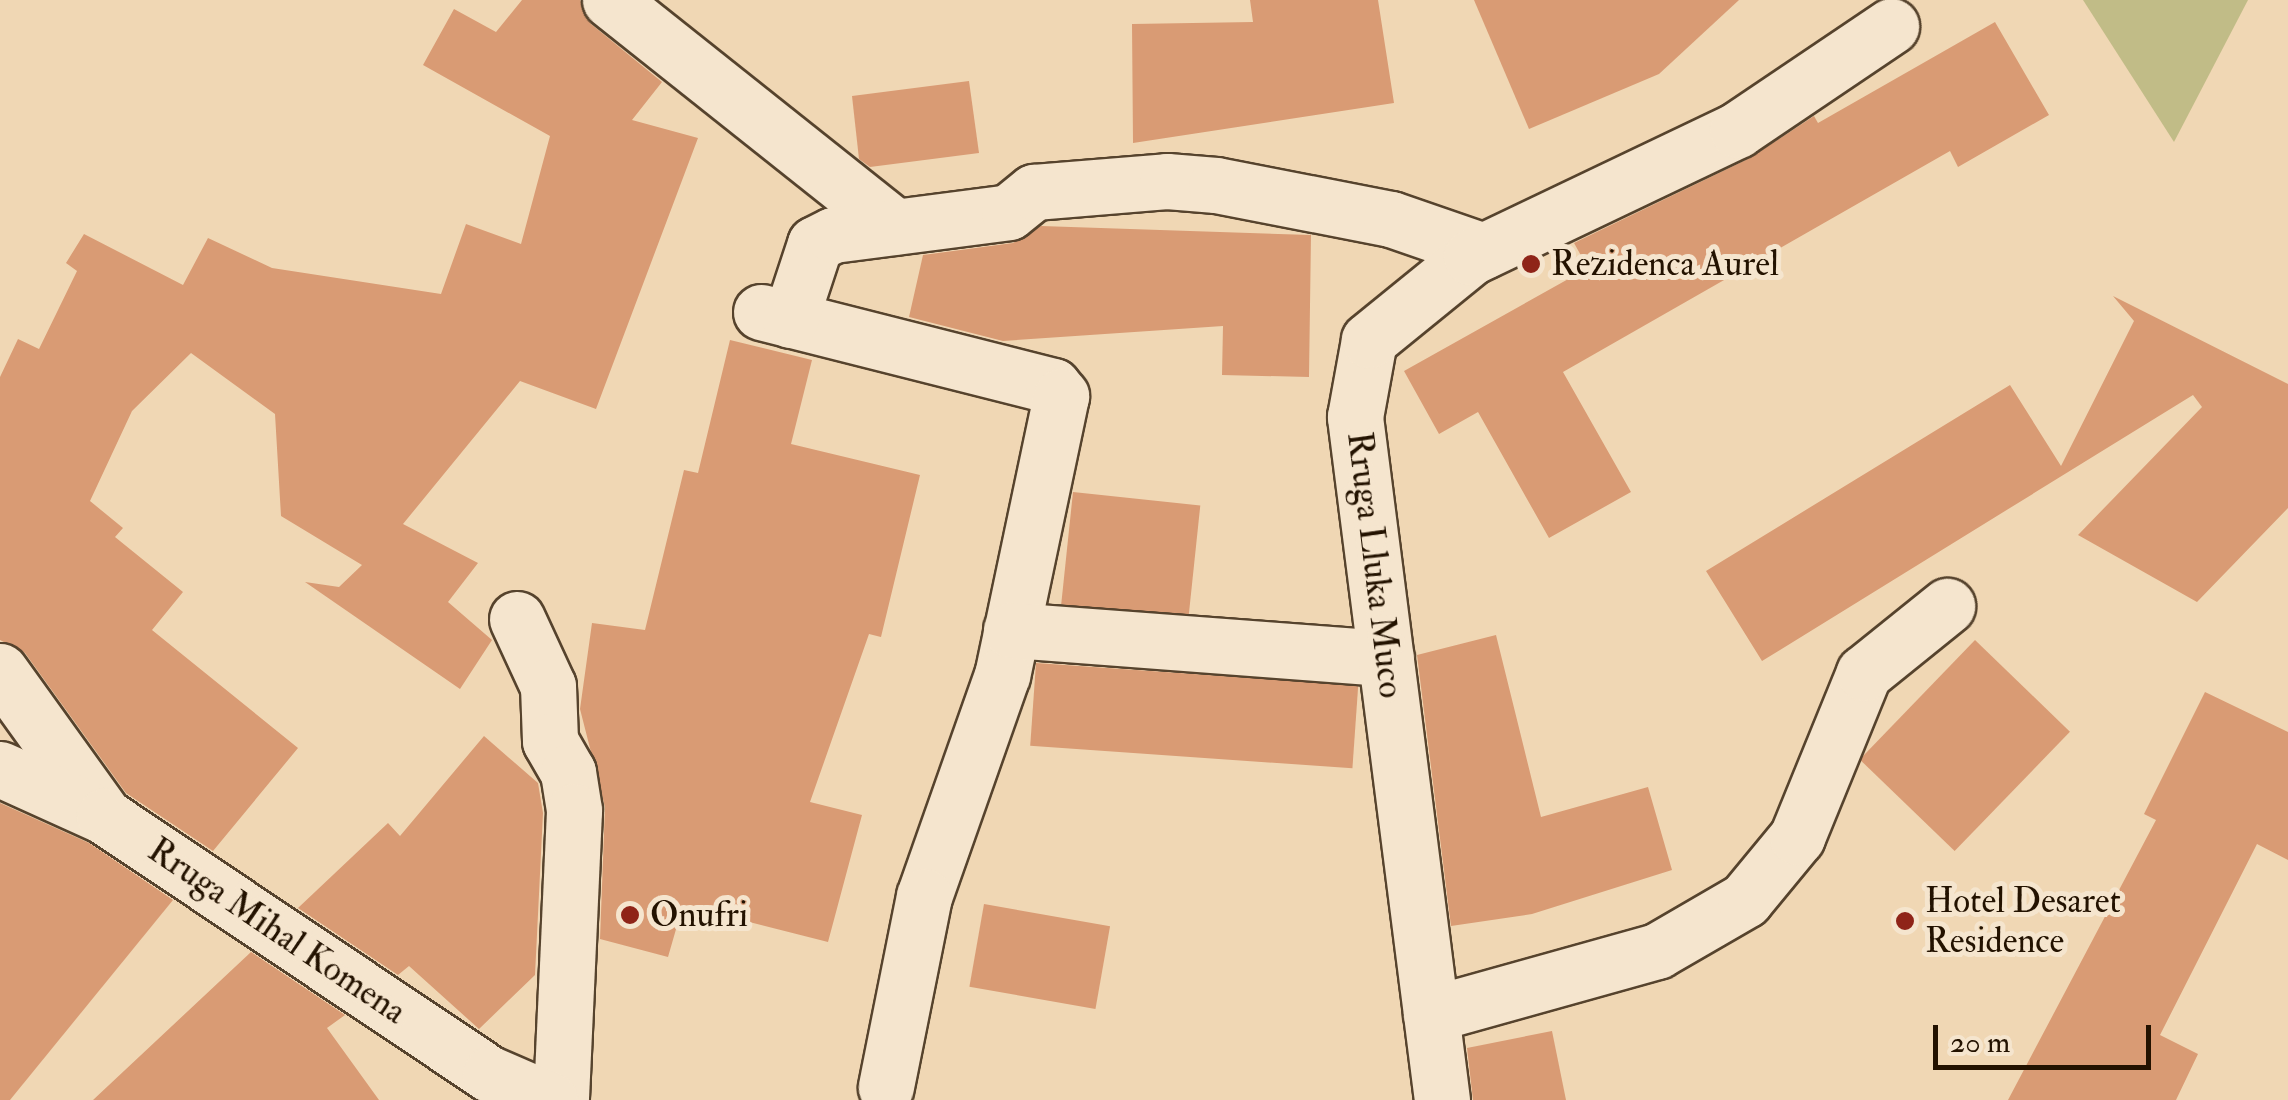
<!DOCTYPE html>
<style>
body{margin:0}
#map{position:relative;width:2288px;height:1100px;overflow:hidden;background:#f0d7b4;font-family:"IM FELL Double Pica",serif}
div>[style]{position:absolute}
.green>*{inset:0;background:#c1bc87}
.building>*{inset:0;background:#d99b74;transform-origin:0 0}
.roads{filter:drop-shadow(2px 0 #56432d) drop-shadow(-2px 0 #56432d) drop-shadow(0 2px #56432d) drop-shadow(0 -2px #56432d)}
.minor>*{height:55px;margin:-27.5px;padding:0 27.5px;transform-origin:27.5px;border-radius:27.5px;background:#f5e5ce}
.dots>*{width:28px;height:28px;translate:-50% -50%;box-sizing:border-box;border:5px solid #f5e5ce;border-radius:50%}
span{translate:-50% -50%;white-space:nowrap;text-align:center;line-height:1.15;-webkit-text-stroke:10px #f5e5ce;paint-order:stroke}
.poi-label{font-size:35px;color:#231200}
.left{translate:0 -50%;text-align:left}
.street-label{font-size:35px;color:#231200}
.scale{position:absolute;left:1933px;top:1025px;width:218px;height:45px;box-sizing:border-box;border:5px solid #231200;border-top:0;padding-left:12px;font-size:30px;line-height:35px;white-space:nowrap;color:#231200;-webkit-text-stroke:8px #f5e5ce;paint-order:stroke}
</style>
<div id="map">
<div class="green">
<i style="clip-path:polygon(2083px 0,2248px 0,2174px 142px)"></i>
</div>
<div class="building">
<i style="clip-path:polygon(522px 0,580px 0,591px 24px,662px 82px,632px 120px,698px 138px,596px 409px,520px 381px,403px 524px,478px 563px,448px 602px,492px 640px,460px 689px,305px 582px,339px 587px,362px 565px,281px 516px,275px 414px,191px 353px,132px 411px,90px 501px,123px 528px,115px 537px,183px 592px,152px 630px,298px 748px,213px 851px,126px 793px,25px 653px,0 640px,0 377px,18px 339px,39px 349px,77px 271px,66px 263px,84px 234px,183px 285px,208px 238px,272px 268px,441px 294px,466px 224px,521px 244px,550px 136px,423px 65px,454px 9px,496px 32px)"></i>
<i style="clip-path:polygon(1250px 0,1378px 0,1394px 103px,1133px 143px,1132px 24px,1253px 22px)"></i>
<i style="clip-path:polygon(1474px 0,1739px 0,1659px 74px,1529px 129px)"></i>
<i style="clip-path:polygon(1995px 22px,2049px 115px,1958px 167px,1950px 151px,1563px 372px,1631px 492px,1549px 538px,1478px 412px,1439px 434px,1404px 371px,1588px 268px,1574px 243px,1750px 158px,1814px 116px,1818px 123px)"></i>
<i style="clip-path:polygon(969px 81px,979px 153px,870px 167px,859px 159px,852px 96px)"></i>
<i style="clip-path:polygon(1041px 226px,1311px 235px,1309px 377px,1222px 375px,1223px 326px,1003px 341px,909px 317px,923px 255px,1013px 243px)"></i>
<i style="clip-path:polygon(2113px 296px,2288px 384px,2288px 508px,2197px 602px,2078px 535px,2202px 407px,2193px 395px,1762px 661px,1706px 571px,2010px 385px,2061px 466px,2134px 321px)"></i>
<i style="clip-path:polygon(730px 340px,812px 360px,791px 444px,920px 475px,881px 637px,869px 634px,810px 802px,862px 815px,828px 942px,683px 905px,668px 957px,600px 939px,605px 807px,580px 709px,592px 623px,645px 630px,684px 470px,698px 473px)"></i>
<i style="left:1073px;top:492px;width:128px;height:113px;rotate:6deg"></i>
<i style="clip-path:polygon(1496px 635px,1541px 817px,1648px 787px,1672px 870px,1532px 914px,1451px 926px,1417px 655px)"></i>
<i style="left:1975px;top:640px;width:132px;height:166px;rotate:44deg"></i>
<i style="left:1036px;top:663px;width:323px;height:83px;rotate:4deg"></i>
<i style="clip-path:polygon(2205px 692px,2288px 732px,2288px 860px,2257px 844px,2160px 1035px,2198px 1054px,2176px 1100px,2008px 1100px,2156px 820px,2144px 814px)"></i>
<i style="clip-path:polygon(484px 736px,538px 783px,543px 813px,535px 975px,479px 1029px,409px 966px,398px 975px,298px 908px,388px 823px,400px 836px)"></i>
<i style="clip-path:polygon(0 803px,89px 843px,173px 900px,10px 1100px,0 1100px)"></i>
<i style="left:984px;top:904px;width:128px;height:84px;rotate:10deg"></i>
<i style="clip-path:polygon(251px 952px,345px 1015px,327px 1028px,379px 1100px,93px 1100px)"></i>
<i style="clip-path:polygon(1552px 1031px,1566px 1100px,1473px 1100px,1467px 1048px)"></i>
</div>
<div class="roads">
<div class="minor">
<i style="left:610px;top:0;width:364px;rotate:38.5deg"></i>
<i style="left:761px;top:312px;width:301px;rotate:14.2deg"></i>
<i style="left:1053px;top:386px;width:13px;rotate:51deg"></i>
<i style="left:1061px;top:396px;width:285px;rotate:101.9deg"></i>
<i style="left:1002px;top:675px;width:234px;rotate:109.4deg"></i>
<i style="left:924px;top:896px;width:195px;rotate:101.3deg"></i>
<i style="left:790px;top:320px;width:80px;rotate:-71.8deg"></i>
<i style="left:815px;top:244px;width:20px;rotate:-27deg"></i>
<i style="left:833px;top:235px;width:177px;rotate:-7.4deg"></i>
<i style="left:1009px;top:212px;width:32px;rotate:-39deg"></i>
<i style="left:1034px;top:192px;width:133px;rotate:-4.7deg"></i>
<i style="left:1167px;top:181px;width:49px;rotate:4.7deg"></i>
<i style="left:1216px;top:185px;width:178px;rotate:11deg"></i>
<i style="left:1391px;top:219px;width:98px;rotate:19deg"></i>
<i style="left:517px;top:619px;width:74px;rotate:65.2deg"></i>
<i style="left:548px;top:686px;width:55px;rotate:87.9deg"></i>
<i style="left:550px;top:741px;width:36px;rotate:60deg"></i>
<i style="left:568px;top:772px;width:39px;rotate:81deg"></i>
<i style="left:574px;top:811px;width:289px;rotate:92.6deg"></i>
<i style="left:1011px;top:630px;width:376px;rotate:4.3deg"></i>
<i style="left:0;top:671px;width:175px;rotate:54.3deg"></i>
<i style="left:0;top:769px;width:114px;rotate:24.3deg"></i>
<i style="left:104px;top:816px;width:464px;rotate:33.8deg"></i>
<i style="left:490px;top:1074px;width:65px;rotate:23.4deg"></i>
<i style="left:1431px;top:1014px;width:235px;rotate:-15.6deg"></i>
<i style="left:1657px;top:951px;width:102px;rotate:-30.1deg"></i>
<i style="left:1745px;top:900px;width:82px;rotate:-50.5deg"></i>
<i style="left:1797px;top:837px;width:177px;rotate:-67.8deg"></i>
<i style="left:1864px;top:673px;width:107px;rotate:-38.9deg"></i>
<i style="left:1442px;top:1100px;width:689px;rotate:-97.26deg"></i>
<i style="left:1355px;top:417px;width:78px;rotate:-79.7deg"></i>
<i style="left:1369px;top:340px;width:132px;rotate:-39.1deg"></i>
<i style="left:1471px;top:257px;width:295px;rotate:-25.5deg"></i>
<i style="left:1737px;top:130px;width:186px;rotate:-34deg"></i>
</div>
</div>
<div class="dots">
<i style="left:1531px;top:264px;background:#8f2418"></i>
<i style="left:630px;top:915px;background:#8f2418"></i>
<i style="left:1905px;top:921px;background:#8f2418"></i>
</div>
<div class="poi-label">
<span class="left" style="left:1551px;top:264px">Rezidenca Aurel</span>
<span class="left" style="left:1925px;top:921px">Hotel Desaret<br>Residence</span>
<span class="left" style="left:650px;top:915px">Onufri</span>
</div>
<div class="street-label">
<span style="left:1375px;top:565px;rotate:83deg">Rruga Lluka Muco</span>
<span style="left:277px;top:931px;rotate:34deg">Rruga Mihal Komena</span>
</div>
<div class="scale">20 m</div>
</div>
